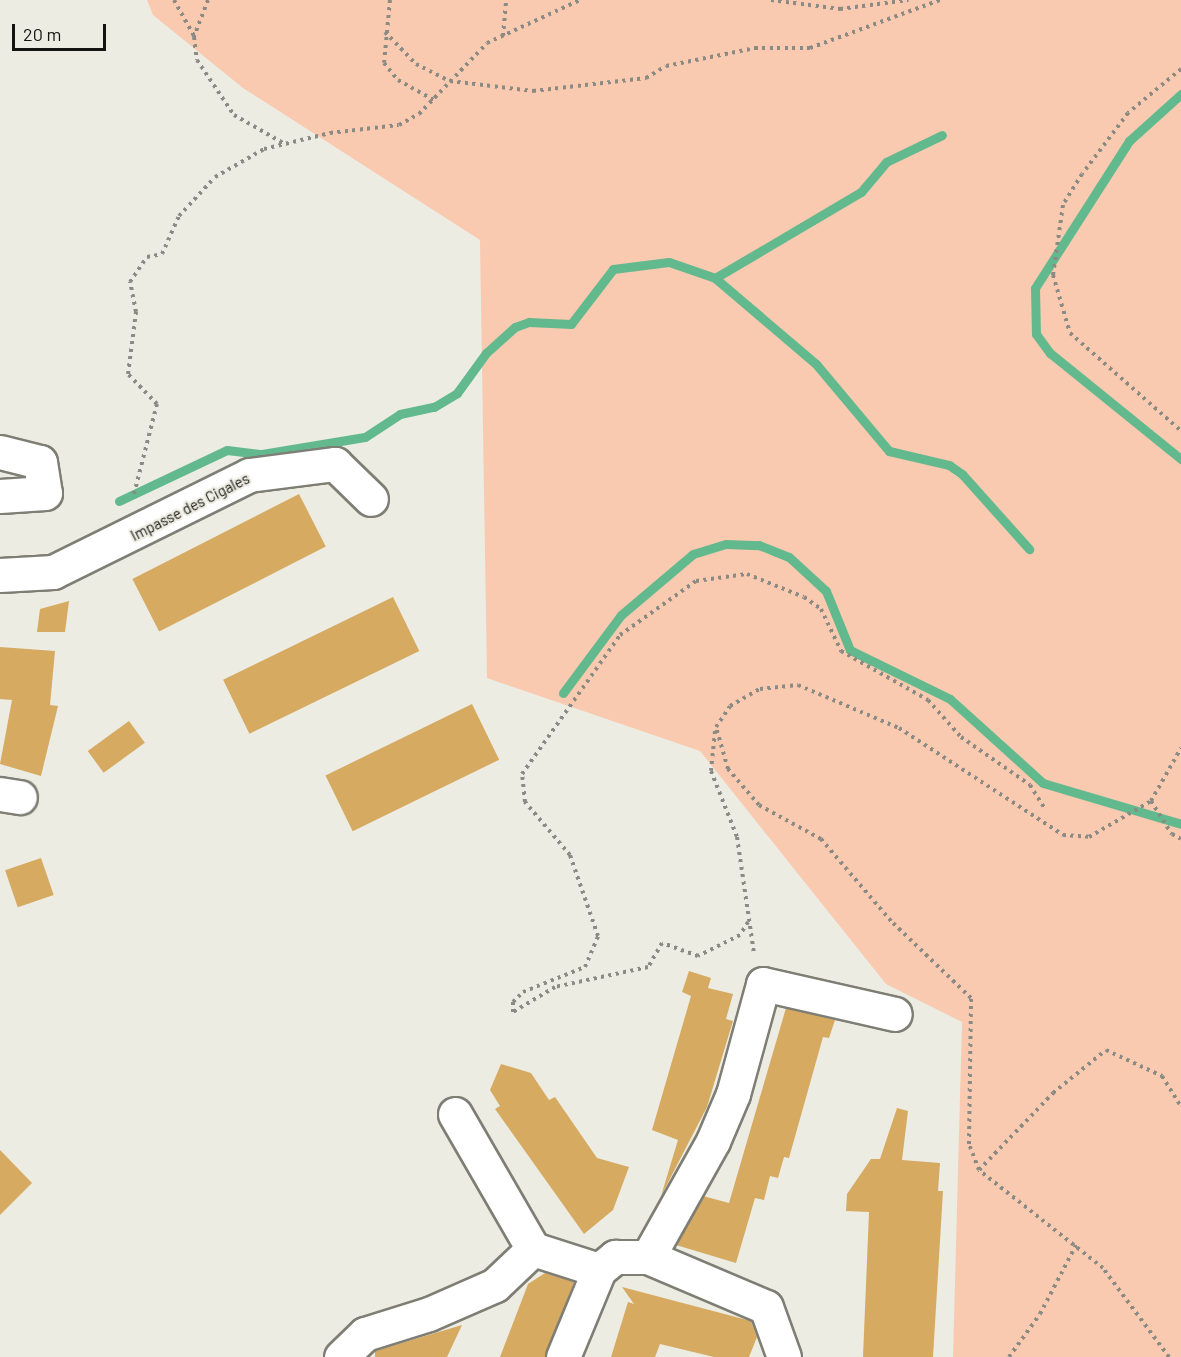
<!DOCTYPE html>
<style>
body{margin:0}
#map{position:relative;width:1181px;height:1357px;overflow:hidden;background:#ecece2;font-family:Barlow,sans-serif}
div>[style]{position:absolute}
.green>*{inset:0;background:#f9cab0}
.stream>*{height:9px;margin:-4.5px;padding:0 4.5px;transform-origin:4.5px;border-radius:4.5px;background:#63b98e}
.building>*{inset:0;background:#d6aa61;transform-origin:0 0}
.path>*{height:4px;margin-top:-2px;transform-origin:0;background:repeating-linear-gradient(90deg,#8b8b84 0 3px,transparent 0 7.5px)}
.roads{filter:drop-shadow(2px 0 #7e7e75) drop-shadow(-2px 0 #7e7e75) drop-shadow(0 2px #7e7e75) drop-shadow(0 -2px #7e7e75)}
.minor>*{height:33px;margin:-16.5px;padding:0 16.5px;transform-origin:16.5px;border-radius:16.5px;background:#fff}
span{translate:-50% -50%;white-space:nowrap;text-align:center;line-height:1.15;-webkit-text-stroke:4.5px #ecece2;paint-order:stroke}
.street-label{font-size:15px;color:#141410}
.scale{position:absolute;left:12px;top:24px;width:94px;height:27px;box-sizing:border-box;border:3px solid #141410;border-top:0;padding-left:8px;font-size:18px;line-height:21px;white-space:nowrap;color:#141410;-webkit-text-stroke:4px #ecece2;paint-order:stroke}
</style>
<div id="map">
<div class="green">
<i style="clip-path:polygon(147px 0,1181px 0,1181px 1357px,953px 1357px,962px 1022px,886px 984px,700px 751px,487px 678px,480px 240px,243px 88px,153px 15px)"></i>
</div>
<div class="stream">
<i style="left:1181px;top:94px;width:70px;rotate:137.9deg"></i>
<i style="left:1129px;top:141px;width:174px;rotate:122.6deg"></i>
<i style="left:1035px;top:288px;width:46px;rotate:88.8deg"></i>
<i style="left:1036px;top:334px;width:24px;rotate:54deg"></i>
<i style="left:1050px;top:353px;width:169px;rotate:39deg"></i>
<i style="left:715px;top:278px;width:133px;rotate:40.4deg"></i>
<i style="left:816px;top:364px;width:114px;rotate:50deg"></i>
<i style="left:889px;top:451px;width:62px;rotate:13.1deg"></i>
<i style="left:949px;top:465px;width:16px;rotate:35deg"></i>
<i style="left:962px;top:474px;width:101px;rotate:48.2deg"></i>
<i style="left:119px;top:501px;width:119px;rotate:-25.3deg"></i>
<i style="left:227px;top:450px;width:35px;rotate:7deg"></i>
<i style="left:262px;top:454px;width:104px;rotate:-9.4deg"></i>
<i style="left:365px;top:437px;width:42px;rotate:-33.3deg"></i>
<i style="left:400px;top:414px;width:35px;rotate:-12deg"></i>
<i style="left:434px;top:407px;width:27px;rotate:-31deg"></i>
<i style="left:457px;top:393px;width:49px;rotate:-54.1deg"></i>
<i style="left:486px;top:353px;width:39px;rotate:-42deg"></i>
<i style="left:515px;top:327px;width:15px;rotate:-20deg"></i>
<i style="left:529px;top:322px;width:42px;rotate:2.7deg"></i>
<i style="left:571px;top:324px;width:69px;rotate:-52.6deg"></i>
<i style="left:613px;top:269px;width:56px;rotate:-7.1deg"></i>
<i style="left:669px;top:262px;width:49px;rotate:19.2deg"></i>
<i style="left:715px;top:278px;width:169px;rotate:-30.5deg"></i>
<i style="left:861px;top:192px;width:39px;rotate:-50deg"></i>
<i style="left:886px;top:162px;width:62px;rotate:-25.7deg"></i>
<i style="left:563px;top:693px;width:97px;rotate:-53.4deg"></i>
<i style="left:621px;top:615px;width:94px;rotate:-40.3deg"></i>
<i style="left:693px;top:554px;width:34px;rotate:-17deg"></i>
<i style="left:726px;top:544px;width:33px;rotate:2deg"></i>
<i style="left:759px;top:545px;width:32px;rotate:22deg"></i>
<i style="left:789px;top:557px;width:50px;rotate:42.6deg"></i>
<i style="left:826px;top:591px;width:64px;rotate:67.9deg"></i>
<i style="left:850px;top:650px;width:111px;rotate:26.1deg"></i>
<i style="left:950px;top:699px;width:125px;rotate:42.1deg"></i>
<i style="left:1043px;top:783px;width:144px;rotate:16.5deg"></i>
</div>
<div class="building">
<i style="left:299px;top:494px;width:59px;height:187px;rotate:63deg"></i>
<i style="left:393px;top:597px;width:60px;height:189px;rotate:64deg"></i>
<i style="clip-path:polygon(69px 601px,65px 632px,37px 632px,40px 609px)"></i>
<i style="clip-path:polygon(0 647px,55px 651px,50px 705px,58px 706px,41px 776px,0 764px,12px 700px,0 699px)"></i>
<i style="left:472px;top:704px;width:62px;height:163px;rotate:64deg"></i>
<i style="left:129px;top:721px;width:27px;height:51px;rotate:54deg"></i>
<i style="left:41px;top:858px;width:39px;height:38px;rotate:71deg"></i>
<i style="clip-path:polygon(689px 971px,711px 978px,708px 988px,733px 994px,726px 1019px,733px 1021px,707px 1107px,661px 1196px,678px 1140px,652px 1130px,691px 996px,682px 992px)"></i>
<i style="clip-path:polygon(786px 1008px,835px 1020px,829px 1038px,823px 1037px,789px 1158px,784px 1157px,778px 1178px,770px 1176px,764px 1200px,755px 1198px,736px 1263px,676px 1245px,703px 1196px,729px 1203px)"></i>
<i style="clip-path:polygon(501px 1064px,531px 1073px,549px 1100px,555px 1097px,597px 1158px,629px 1167px,613px 1210px,584px 1234px,495px 1109px,500px 1106px,490px 1090px)"></i>
<i style="clip-path:polygon(897px 1108px,908px 1111px,902px 1160px,940px 1163px,938px 1191px,943px 1191px,933px 1357px,863px 1357px,869px 1212px,846px 1211px,847px 1194px,871px 1159px,880px 1159px)"></i>
<i style="clip-path:polygon(0 1150px,32px 1183px,0 1215px)"></i>
<i style="clip-path:polygon(545px 1273px,574px 1282px,545px 1357px,500px 1357px,528px 1284px)"></i>
<i style="clip-path:polygon(622px 1287px,751px 1321px,757px 1337px,749px 1357px,714px 1357px,660px 1344px,655px 1357px,611px 1357px,628px 1302px,634px 1304px)"></i>
<i style="clip-path:polygon(462px 1325px,447px 1357px,375px 1357px,375px 1351px)"></i>
</div>
<div class="path">
<i style="left:174px;top:0;width:41px;rotate:60.9deg"></i>
<i style="left:208px;top:0;width:40px;rotate:111deg"></i>
<i style="left:194px;top:37px;width:23px;rotate:83deg"></i>
<i style="left:197px;top:60px;width:66px;rotate:56.1deg"></i>
<i style="left:234px;top:115px;width:56px;rotate:29.7deg"></i>
<i style="left:390px;top:0;width:63px;rotate:95.4deg"></i>
<i style="left:384px;top:63px;width:22px;rotate:51deg"></i>
<i style="left:398px;top:80px;width:41px;rotate:29.1deg"></i>
<i style="left:771px;top:0;width:70px;rotate:7.4deg"></i>
<i style="left:840px;top:9px;width:69px;rotate:-7.5deg"></i>
<i style="left:385px;top:32px;width:45px;rotate:45.9deg"></i>
<i style="left:416px;top:64px;width:38px;rotate:27deg"></i>
<i style="left:450px;top:81px;width:84px;rotate:6.9deg"></i>
<i style="left:533px;top:91px;width:114px;rotate:-6.6deg"></i>
<i style="left:646px;top:78px;width:23px;rotate:-31deg"></i>
<i style="left:666px;top:66px;width:91px;rotate:-11.4deg"></i>
<i style="left:755px;top:48px;width:55px"></i>
<i style="left:810px;top:48px;width:139px;rotate:-20.3deg"></i>
<i style="left:503px;top:36px;width:36px;rotate:-85deg"></i>
<i style="left:1181px;top:69px;width:69px;rotate:140.3deg"></i>
<i style="left:1128px;top:113px;width:76px;rotate:127deg"></i>
<i style="left:1082px;top:174px;width:36px;rotate:122deg"></i>
<i style="left:1063px;top:205px;width:71px;rotate:98.1deg"></i>
<i style="left:1053px;top:275px;width:60px;rotate:73.7deg"></i>
<i style="left:1070px;top:333px;width:148px;rotate:41.4deg"></i>
<i style="left:134px;top:494px;width:93px;rotate:-75.7deg"></i>
<i style="left:157px;top:404px;width:42px;rotate:-134deg"></i>
<i style="left:128px;top:374px;width:63px;rotate:-82.6deg"></i>
<i style="left:136px;top:312px;width:31px;rotate:-101deg"></i>
<i style="left:130px;top:282px;width:30px;rotate:-56deg"></i>
<i style="left:147px;top:257px;width:15px;rotate:-11deg"></i>
<i style="left:162px;top:254px;width:42px;rotate:-65.9deg"></i>
<i style="left:179px;top:216px;width:53px;rotate:-47.3deg"></i>
<i style="left:215px;top:177px;width:56px;rotate:-29.7deg"></i>
<i style="left:264px;top:149px;width:68px;rotate:-13.6deg"></i>
<i style="left:330px;top:133px;width:69px;rotate:-6.6deg"></i>
<i style="left:399px;top:125px;width:23px;rotate:-29deg"></i>
<i style="left:419px;top:114px;width:98px;rotate:-46.2deg"></i>
<i style="left:487px;top:43px;width:102px;rotate:-24.8deg"></i>
<i style="left:715px;top:731px;width:40px;rotate:95.7deg"></i>
<i style="left:711px;top:771px;width:71px;rotate:68.5deg"></i>
<i style="left:737px;top:837px;width:117px;rotate:81.7deg"></i>
<i style="left:1151px;top:801px;width:39px;rotate:58deg"></i>
<i style="left:1172px;top:834px;width:10px;rotate:29deg"></i>
<i style="left:748px;top:922px;width:15px;rotate:122deg"></i>
<i style="left:740px;top:935px;width:47px;rotate:153.4deg"></i>
<i style="left:698px;top:956px;width:38px;rotate:-160deg"></i>
<i style="left:662px;top:943px;width:28px;rotate:120deg"></i>
<i style="left:648px;top:967px;width:95px;rotate:167.9deg"></i>
<i style="left:555px;top:987px;width:49px;rotate:149.2deg"></i>
<i style="left:513px;top:1012px;width:10px;rotate:-90deg"></i>
<i style="left:513px;top:1002px;width:14px;rotate:-45deg"></i>
<i style="left:523px;top:992px;width:67px;rotate:-22deg"></i>
<i style="left:585px;top:967px;width:34px;rotate:-67deg"></i>
<i style="left:598px;top:936px;width:86px;rotate:-109.1deg"></i>
<i style="left:570px;top:855px;width:70px;rotate:-130.3deg"></i>
<i style="left:525px;top:802px;width:28px;rotate:-96deg"></i>
<i style="left:522px;top:774px;width:170px;rotate:-54.8deg"></i>
<i style="left:620px;top:635px;width:93px;rotate:-35.4deg"></i>
<i style="left:696px;top:581px;width:51px;rotate:-7.8deg"></i>
<i style="left:747px;top:574px;width:61px;rotate:22deg"></i>
<i style="left:804px;top:597px;width:21px;rotate:35deg"></i>
<i style="left:821px;top:609px;width:47px;rotate:64.5deg"></i>
<i style="left:841px;top:651px;width:100px;rotate:29.4deg"></i>
<i style="left:928px;top:700px;width:50px;rotate:48.3deg"></i>
<i style="left:961px;top:737px;width:84px;rotate:34.8deg"></i>
<i style="left:1030px;top:785px;width:26px;rotate:58deg"></i>
<i style="left:979px;top:1170px;width:107px;rotate:-46.1deg"></i>
<i style="left:1053px;top:1093px;width:68px;rotate:-39.1deg"></i>
<i style="left:1106px;top:1050px;width:62px;rotate:24.9deg"></i>
<i style="left:1162px;top:1076px;width:36px;rotate:58deg"></i>
<i style="left:1009px;top:1357px;width:53px;rotate:-54.2deg"></i>
<i style="left:1040px;top:1314px;width:78px;rotate:-62.4deg"></i>
<i style="left:1169px;top:1357px;width:111px;rotate:-126.6deg"></i>
<i style="left:1103px;top:1268px;width:158px;rotate:-141.7deg"></i>
<i style="left:979px;top:1170px;width:28px;rotate:-111deg"></i>
<i style="left:969px;top:1144px;width:146px;rotate:-89.2deg"></i>
<i style="left:971px;top:998px;width:111px;rotate:-136.1deg"></i>
<i style="left:891px;top:921px;width:108px;rotate:-130.5deg"></i>
<i style="left:821px;top:839px;width:71px;rotate:-151.3deg"></i>
<i style="left:759px;top:805px;width:48px;rotate:-130.7deg"></i>
<i style="left:728px;top:769px;width:44px;rotate:-105.9deg"></i>
<i style="left:716px;top:727px;width:25px;rotate:-56deg"></i>
<i style="left:730px;top:706px;width:34px;rotate:-30deg"></i>
<i style="left:760px;top:689px;width:38px;rotate:-6deg"></i>
<i style="left:798px;top:685px;width:110px;rotate:23.1deg"></i>
<i style="left:899px;top:728px;width:196px;rotate:33.1deg"></i>
<i style="left:1063px;top:835px;width:26px;rotate:4deg"></i>
<i style="left:1089px;top:837px;width:72px;rotate:-30.1deg"></i>
<i style="left:1151px;top:801px;width:61px;rotate:-60.5deg"></i>
</div>
<div class="roads">
<div class="minor">
<i style="left:0;top:452px;width:41px;rotate:14deg"></i>
<i style="left:40px;top:462px;width:31px;rotate:81deg"></i>
<i style="left:45px;top:493px;width:45px;rotate:176.2deg"></i>
<i style="left:0;top:575px;width:53px;rotate:-3.2deg"></i>
<i style="left:53px;top:572px;width:219px;rotate:-26.3deg"></i>
<i style="left:249px;top:475px;width:87px;rotate:-7.3deg"></i>
<i style="left:335px;top:464px;width:50px;rotate:44.2deg"></i>
<i style="left:0;top:794px;width:20px;rotate:9deg"></i>
<i style="left:455px;top:1114px;width:156px;rotate:60deg"></i>
<i style="left:533px;top:1249px;width:69px;rotate:17.7deg"></i>
<i style="left:648px;top:1257px;width:133px;rotate:-60.7deg"></i>
<i style="left:713px;top:1141px;width:51px;rotate:-66.9deg"></i>
<i style="left:733px;top:1094px;width:114px;rotate:-74.7deg"></i>
<i style="left:763px;top:984px;width:135px;rotate:12.8deg"></i>
<i style="left:341px;top:1357px;width:33px;rotate:-44deg"></i>
<i style="left:365px;top:1334px;width:67px;rotate:-17.4deg"></i>
<i style="left:429px;top:1314px;width:72px;rotate:-23.7deg"></i>
<i style="left:495px;top:1285px;width:52px;rotate:-43.5deg"></i>
<i style="left:563px;top:1357px;width:94px;rotate:-67.5deg"></i>
<i style="left:599px;top:1270px;width:21px;rotate:-39deg"></i>
<i style="left:615px;top:1257px;width:33px"></i>
<i style="left:648px;top:1257px;width:128px;rotate:23deg"></i>
<i style="left:766px;top:1307px;width:53px;rotate:70.2deg"></i>
</div>
</div>
<div class="street-label">
<span style="left:190px;top:507px;rotate:-27deg">Impasse des Cigales</span>
</div>
<div class="scale">20 m</div>
</div>
